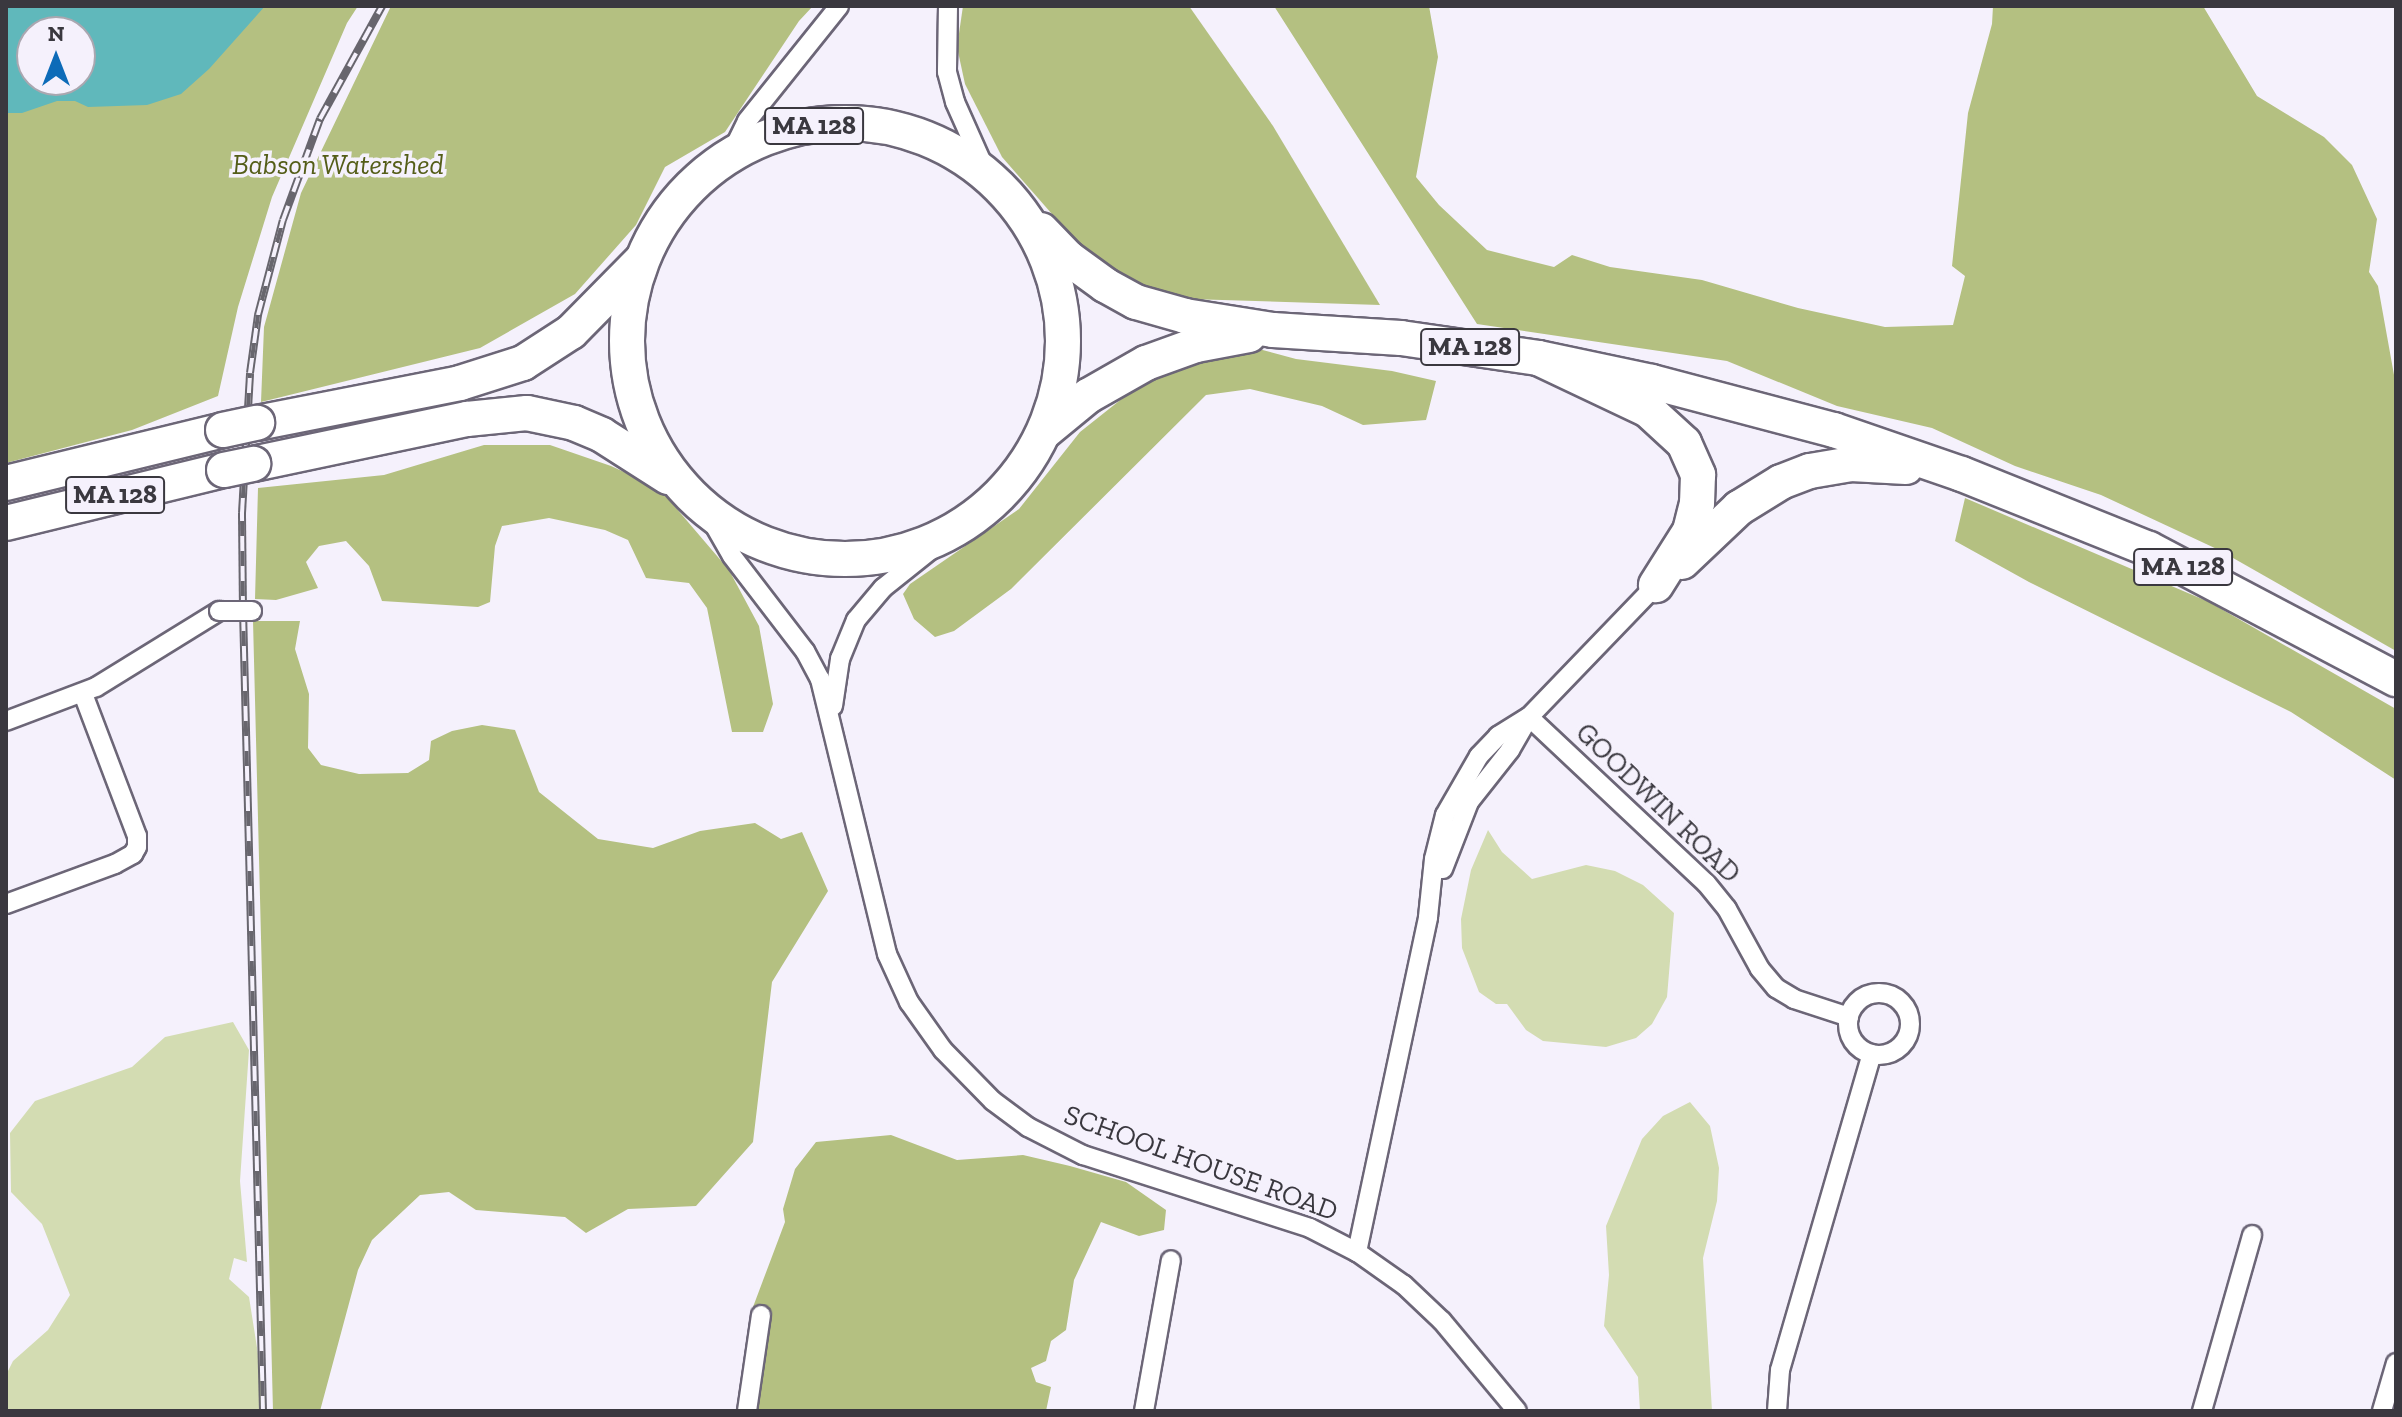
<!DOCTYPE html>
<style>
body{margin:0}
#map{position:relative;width:2402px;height:1417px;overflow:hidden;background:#f5f1fc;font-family:"Zilla Slab",serif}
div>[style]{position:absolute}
.green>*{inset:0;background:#d3dcb2}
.forest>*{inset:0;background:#b4c081}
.water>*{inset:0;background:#60b8bb}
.roads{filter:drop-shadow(2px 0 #6c6677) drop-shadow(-2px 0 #6c6677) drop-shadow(0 2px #6c6677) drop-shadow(0 -2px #6c6677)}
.street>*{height:18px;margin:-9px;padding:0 9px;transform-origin:9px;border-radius:9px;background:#fff}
.street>.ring{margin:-9px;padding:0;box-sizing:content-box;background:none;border:18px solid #fff;border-radius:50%}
.highway>*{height:34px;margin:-17px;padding:0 17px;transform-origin:17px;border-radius:17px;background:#fff}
.highway>.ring{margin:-17px;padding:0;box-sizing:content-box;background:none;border:34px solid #fff;border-radius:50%}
.rail>*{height:8px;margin-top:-4px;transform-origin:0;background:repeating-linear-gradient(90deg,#f5f1fc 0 15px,#68666e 0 30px);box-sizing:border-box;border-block:2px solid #68666e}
.bridges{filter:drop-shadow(2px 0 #6c6677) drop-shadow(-2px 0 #6c6677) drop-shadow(0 2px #6c6677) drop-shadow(0 -2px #6c6677)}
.street-bridge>*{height:18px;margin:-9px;padding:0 9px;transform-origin:9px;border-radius:9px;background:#fff}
.highway-bridge>*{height:34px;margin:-17px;padding:0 17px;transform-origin:17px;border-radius:17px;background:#fff}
span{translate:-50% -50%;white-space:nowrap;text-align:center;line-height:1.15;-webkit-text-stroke:7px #f5f1fc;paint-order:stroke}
.shield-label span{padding:2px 6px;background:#f5f1fc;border:2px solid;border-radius:6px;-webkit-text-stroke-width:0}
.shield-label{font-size:26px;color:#3a383f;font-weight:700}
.park-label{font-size:28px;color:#545d18;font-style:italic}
.street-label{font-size:28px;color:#3a383f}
.frame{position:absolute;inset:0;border:8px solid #3a383f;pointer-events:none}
.north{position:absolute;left:16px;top:16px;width:80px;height:80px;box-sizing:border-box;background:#f5f1fc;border:2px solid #aaa7b0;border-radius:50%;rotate:0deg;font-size:22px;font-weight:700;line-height:32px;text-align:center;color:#3a383f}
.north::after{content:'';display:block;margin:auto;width:28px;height:36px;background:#0d6bb8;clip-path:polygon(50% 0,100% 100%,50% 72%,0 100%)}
</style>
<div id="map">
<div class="green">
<i style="clip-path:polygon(1488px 830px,1502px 852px,1532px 879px,1586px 865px,1615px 871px,1643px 885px,1674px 913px,1667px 997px,1652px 1024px,1636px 1038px,1606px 1047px,1543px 1041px,1526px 1030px,1507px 1004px,1496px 1004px,1479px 992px,1462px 948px,1461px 919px,1471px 870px)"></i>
<i style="clip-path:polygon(233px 1022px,249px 1050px,240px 1181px,247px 1262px,234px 1258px,229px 1279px,249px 1297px,267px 1411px,6px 1411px,6px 1375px,13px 1361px,48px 1330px,70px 1295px,42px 1224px,11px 1192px,10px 1133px,35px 1101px,132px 1067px,165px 1037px)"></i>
<i style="clip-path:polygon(1690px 1102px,1710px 1126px,1719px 1168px,1717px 1201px,1703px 1258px,1712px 1411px,1640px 1411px,1638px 1377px,1604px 1326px,1609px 1275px,1606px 1226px,1642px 1139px,1663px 1116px)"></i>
</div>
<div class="forest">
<i style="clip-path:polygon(265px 6px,358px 6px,347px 23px,272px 197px,238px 307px,218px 396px,132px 430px,6px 463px,6px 112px)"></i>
<i style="clip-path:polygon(391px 6px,813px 6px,799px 21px,725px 132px,665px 167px,636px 225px,575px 294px,480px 348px,261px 402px,264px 327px,301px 193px)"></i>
<i style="clip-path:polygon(963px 6px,1189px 6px,1273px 126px,1380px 305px,1189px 299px,1139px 285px,1106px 267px,1073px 238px,1002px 157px,965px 84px,957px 47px)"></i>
<i style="clip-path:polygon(1274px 6px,1429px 6px,1438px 57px,1416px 177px,1439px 205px,1487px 250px,1554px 267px,1572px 255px,1610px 267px,1702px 280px,1798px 308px,1885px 327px,1953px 325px,1965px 276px,1952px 266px,1968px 113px,1992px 24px,1993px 6px,2203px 6px,2257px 96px,2324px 137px,2352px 165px,2377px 219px,2369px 272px,2378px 286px,2396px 386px,2396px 651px,2219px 550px,2101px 495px,2015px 466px,1932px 428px,1837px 406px,1727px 361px,1477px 324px)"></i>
<i style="clip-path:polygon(1259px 349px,1296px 359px,1392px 371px,1436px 381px,1426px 420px,1363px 425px,1322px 406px,1250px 389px,1206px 395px,1011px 589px,954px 631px,935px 637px,914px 619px,903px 594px,910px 584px,1019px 509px,1080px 432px,1143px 382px,1197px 360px)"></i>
<i style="clip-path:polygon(484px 445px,550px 445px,611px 466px,659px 488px,729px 570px,759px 626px,773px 704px,763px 732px,732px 732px,707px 608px,689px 583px,646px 578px,628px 540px,605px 530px,549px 518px,502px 526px,495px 546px,490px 602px,478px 607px,382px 601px,369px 566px,346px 541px,319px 546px,306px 562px,318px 588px,276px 600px,255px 599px,258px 488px,384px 475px)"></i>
<i style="clip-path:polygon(1965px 498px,2209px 602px,2396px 709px,2396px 780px,2291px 712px,2029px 582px,1955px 541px)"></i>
<i style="clip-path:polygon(253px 621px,300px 621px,295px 649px,309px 694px,308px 748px,321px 765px,359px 774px,408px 773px,429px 760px,431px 741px,452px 731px,482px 725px,515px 730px,539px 792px,598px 839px,653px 848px,700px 831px,755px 823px,781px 839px,802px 832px,828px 891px,772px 982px,753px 1142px,696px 1206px,628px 1209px,586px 1233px,565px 1217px,476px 1210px,449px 1192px,420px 1195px,372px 1240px,358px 1270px,320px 1411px,273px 1411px)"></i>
<i style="clip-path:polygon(891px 1135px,957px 1160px,1023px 1155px,1070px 1166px,1126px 1182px,1166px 1210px,1164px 1230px,1139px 1236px,1101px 1222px,1074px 1280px,1066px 1330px,1051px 1341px,1046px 1361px,1031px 1368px,1036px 1382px,1051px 1387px,1046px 1411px,756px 1411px,772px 1312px,753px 1307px,785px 1222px,783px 1209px,795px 1169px,816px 1142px)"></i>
</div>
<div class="water">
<i style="clip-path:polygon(evenodd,6px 6px,265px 6px,209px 69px,181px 94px,147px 105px,88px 107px,75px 101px,57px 101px,22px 113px,6px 113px,6px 6px,32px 32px,80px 32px,80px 80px,32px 80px,32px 32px)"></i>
</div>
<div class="roads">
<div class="street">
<i style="left:948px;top:6px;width:66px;rotate:90.9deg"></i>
<i style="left:947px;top:72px;width:31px;rotate:75deg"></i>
<i style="left:955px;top:102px;width:81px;rotate:66deg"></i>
<i style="left:732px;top:152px;width:34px;rotate:-64deg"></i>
<i style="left:747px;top:121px;width:147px;rotate:-51.3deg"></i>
<i style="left:704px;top:507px;width:56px;rotate:60.3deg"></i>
<i style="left:732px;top:556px;width:120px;rotate:52.5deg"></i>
<i style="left:805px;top:651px;width:32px;rotate:62deg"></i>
<i style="left:820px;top:679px;width:283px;rotate:76.3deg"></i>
<i style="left:887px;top:954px;width:53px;rotate:65.4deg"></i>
<i style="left:909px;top:1002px;width:59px;rotate:54.7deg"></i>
<i style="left:943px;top:1050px;width:71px;rotate:45.6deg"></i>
<i style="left:993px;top:1101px;width:44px;rotate:36.6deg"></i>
<i style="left:1028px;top:1127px;width:62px;rotate:27deg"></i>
<i style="left:1083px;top:1155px;width:238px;rotate:17.8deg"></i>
<i style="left:1310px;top:1228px;width:53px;rotate:27.1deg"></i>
<i style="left:1357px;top:1252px;width:57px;rotate:35.1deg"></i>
<i style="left:1404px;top:1285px;width:52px;rotate:43.5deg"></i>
<i style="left:1442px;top:1321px;width:117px;rotate:50.2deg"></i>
<i style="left:833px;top:706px;width:48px;rotate:-81.5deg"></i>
<i style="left:840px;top:659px;width:42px;rotate:-67.7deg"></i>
<i style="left:856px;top:620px;width:42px;rotate:-49.8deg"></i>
<i style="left:883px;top:588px;width:101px;rotate:-38.6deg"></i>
<i style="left:1529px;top:717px;width:243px;rotate:43.2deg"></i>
<i style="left:1706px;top:883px;width:33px;rotate:51deg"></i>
<i style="left:1727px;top:909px;width:68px;rotate:61.2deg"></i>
<i style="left:1760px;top:969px;width:25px;rotate:50deg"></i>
<i style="left:1776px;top:988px;width:21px;rotate:31deg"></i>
<i style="left:1794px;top:999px;width:58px;rotate:18.1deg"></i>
<i style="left:6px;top:721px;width:96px;rotate:-20.7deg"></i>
<i style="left:96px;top:687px;width:145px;rotate:-31.7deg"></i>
<i style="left:1443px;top:869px;width:72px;rotate:-68.8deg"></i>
<i style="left:1469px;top:802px;width:66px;rotate:-51.7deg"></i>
<i style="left:1510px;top:750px;width:38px;rotate:-60deg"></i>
<i style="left:1529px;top:717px;width:183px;rotate:-46.1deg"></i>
<i style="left:6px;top:904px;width:116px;rotate:-20.2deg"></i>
<i style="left:115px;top:864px;width:21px;rotate:-29deg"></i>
<i style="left:133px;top:854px;width:8px;rotate:-60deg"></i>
<i style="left:137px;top:847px;width:11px;rotate:-90deg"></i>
<i style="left:137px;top:836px;width:152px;rotate:-110.8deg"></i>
<i class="ring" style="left:1848px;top:993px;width:44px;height:44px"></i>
<i style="left:1357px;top:1252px;width:342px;rotate:-78deg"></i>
<i style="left:1428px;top:917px;width:58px;rotate:-84.1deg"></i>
<i style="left:1434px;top:859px;width:45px;rotate:-76deg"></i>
<i style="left:1445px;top:815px;width:68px;rotate:-60deg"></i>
<i style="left:1479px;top:756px;width:28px;rotate:-46deg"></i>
<i style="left:1498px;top:736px;width:36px;rotate:-32deg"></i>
<i style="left:747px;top:1411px;width:97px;rotate:-81.7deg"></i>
<i style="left:1144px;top:1411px;width:153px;rotate:-79.9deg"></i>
<i style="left:1777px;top:1411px;width:41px;rotate:-85.8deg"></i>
<i style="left:1780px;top:1370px;width:329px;rotate:-73.8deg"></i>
<i style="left:2202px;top:1411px;width:183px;rotate:-74.1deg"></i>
<i style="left:2382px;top:1411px;width:50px;rotate:-73.7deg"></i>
</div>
<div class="highway">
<i class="ring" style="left:627px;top:123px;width:402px;height:402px"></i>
<i style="left:1041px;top:230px;width:39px;rotate:46deg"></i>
<i style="left:1068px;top:258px;width:46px;rotate:36.1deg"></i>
<i style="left:1105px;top:285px;width:35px;rotate:29deg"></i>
<i style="left:1136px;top:302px;width:51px;rotate:15.9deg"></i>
<i style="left:1185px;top:316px;width:89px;rotate:9deg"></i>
<i style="left:1273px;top:330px;width:128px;rotate:3.6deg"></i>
<i style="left:1401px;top:338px;width:138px;rotate:8.3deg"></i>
<i style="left:1538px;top:358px;width:122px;rotate:25.3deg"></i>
<i style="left:1648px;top:410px;width:49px;rotate:42.5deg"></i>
<i style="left:1684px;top:443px;width:35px;rotate:66deg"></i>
<i style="left:1698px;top:475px;width:28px;rotate:92deg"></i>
<i style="left:1697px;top:503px;width:29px;rotate:104deg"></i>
<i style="left:1690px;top:531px;width:64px;rotate:122.2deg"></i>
<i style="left:1538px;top:358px;width:116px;rotate:11.9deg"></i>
<i style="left:1652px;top:382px;width:188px;rotate:14.8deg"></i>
<i style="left:1834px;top:430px;width:135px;rotate:19deg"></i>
<i style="left:1962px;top:474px;width:201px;rotate:21.9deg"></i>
<i style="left:2149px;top:549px;width:279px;rotate:27.8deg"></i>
<i style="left:257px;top:423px;width:207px;rotate:-11.1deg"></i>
<i style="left:460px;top:383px;width:66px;rotate:-17.6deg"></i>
<i style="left:523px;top:363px;width:57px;rotate:-32.9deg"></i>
<i style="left:571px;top:332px;width:100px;rotate:-45.4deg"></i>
<i style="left:1044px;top:432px;width:57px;rotate:-39.3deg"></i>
<i style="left:1088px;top:396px;width:67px;rotate:-29.6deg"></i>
<i style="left:1146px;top:363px;width:53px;rotate:-19.8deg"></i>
<i style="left:1196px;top:345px;width:54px;rotate:-10.7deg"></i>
<i style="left:253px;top:464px;width:219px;rotate:-11.9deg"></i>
<i style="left:467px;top:419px;width:60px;rotate:-5.7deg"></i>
<i style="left:527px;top:413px;width:48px;rotate:12deg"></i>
<i style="left:574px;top:423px;width:30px;rotate:23deg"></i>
<i style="left:602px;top:435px;width:78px;rotate:32.5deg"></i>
<i style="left:6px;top:483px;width:223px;rotate:-13.7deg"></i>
<i style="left:6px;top:523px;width:224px;rotate:-13.7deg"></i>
<i style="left:1682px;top:562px;width:79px;rotate:-43.5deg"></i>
<i style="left:1739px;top:508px;width:49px;rotate:-31.8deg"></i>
<i style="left:1781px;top:482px;width:31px;rotate:-21deg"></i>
<i style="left:1810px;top:471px;width:42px;rotate:-9.7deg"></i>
<i style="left:1851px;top:464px;width:55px;rotate:3.1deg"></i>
</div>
</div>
<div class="rail">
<i style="left:263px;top:1411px;width:800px;rotate:-91.43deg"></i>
<i style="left:243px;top:611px;width:98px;rotate:-90.6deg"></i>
<i style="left:242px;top:513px;width:140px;rotate:-86.7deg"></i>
<i style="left:250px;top:373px;width:59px;rotate:-82.1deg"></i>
<i style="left:258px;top:315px;width:98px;rotate:-75.3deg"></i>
<i style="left:283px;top:220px;width:108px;rotate:-69.9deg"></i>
<i style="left:320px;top:119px;width:129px;rotate:-61.2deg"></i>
</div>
<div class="bridges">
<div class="street-bridge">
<i style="left:219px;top:611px;width:33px"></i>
</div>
<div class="highway-bridge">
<i style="left:223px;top:430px;width:35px;rotate:-12deg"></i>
<i style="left:224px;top:470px;width:30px;rotate:-12deg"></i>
</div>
</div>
<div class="shield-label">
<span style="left:814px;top:126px">MA 128</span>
<span style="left:1470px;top:347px">MA 128</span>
<span style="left:115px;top:495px">MA 128</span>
<span style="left:2183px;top:567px">MA 128</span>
</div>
<div class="park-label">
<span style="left:338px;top:165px">Babson Watershed</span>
</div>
<div class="street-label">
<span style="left:1658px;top:803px;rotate:44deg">GOODWIN ROAD</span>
<span style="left:1201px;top:1163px;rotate:20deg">SCHOOL HOUSE ROAD</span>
</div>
<div class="frame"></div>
<div class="north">N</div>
</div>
